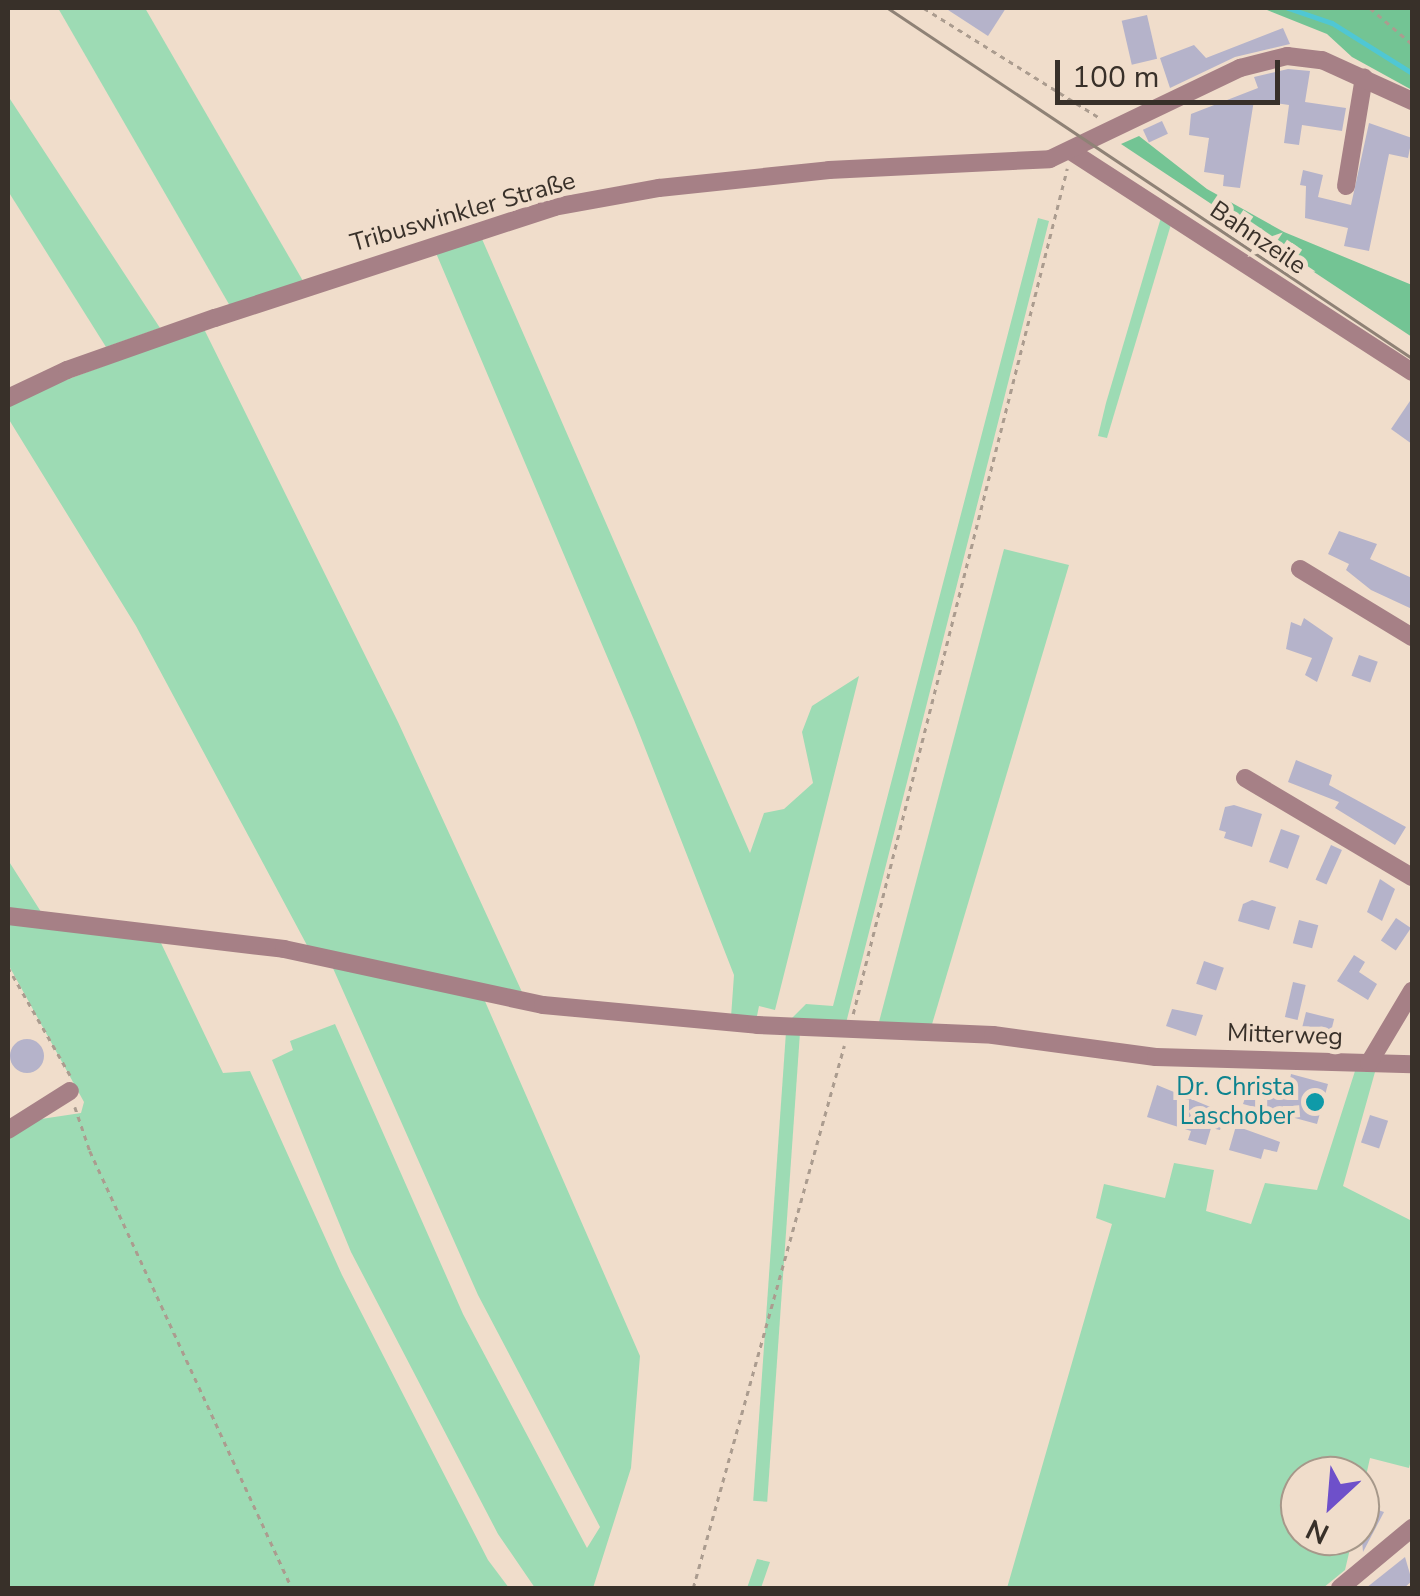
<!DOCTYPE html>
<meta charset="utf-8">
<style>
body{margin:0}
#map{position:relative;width:1420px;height:1596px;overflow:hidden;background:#f0ddcb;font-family:"Nunito Sans",sans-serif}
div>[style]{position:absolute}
.green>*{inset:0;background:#9ddbb4;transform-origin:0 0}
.forest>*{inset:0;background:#73c494}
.stream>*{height:5px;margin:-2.5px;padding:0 2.5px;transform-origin:2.5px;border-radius:2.5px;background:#50c7d3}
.building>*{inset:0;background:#b5b3ca;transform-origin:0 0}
.round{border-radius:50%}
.path>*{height:2.5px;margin-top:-1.25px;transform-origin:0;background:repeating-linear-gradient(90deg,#ab9c8f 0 5px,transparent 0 10px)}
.minor>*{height:18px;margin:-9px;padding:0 9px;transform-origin:9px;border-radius:9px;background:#a68086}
.tram>*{height:2.5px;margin:-1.25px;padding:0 1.25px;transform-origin:1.25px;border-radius:1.25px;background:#8f8276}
.dots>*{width:28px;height:28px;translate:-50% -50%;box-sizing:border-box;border:5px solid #f0ddcb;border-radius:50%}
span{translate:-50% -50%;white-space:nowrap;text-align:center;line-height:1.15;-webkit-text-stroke:10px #f0ddcb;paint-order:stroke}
.street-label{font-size:25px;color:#383029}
.culture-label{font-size:25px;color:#0d838f}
.right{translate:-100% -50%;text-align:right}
.frame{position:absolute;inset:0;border:10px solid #383029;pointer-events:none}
.north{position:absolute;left:1280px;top:1456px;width:100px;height:100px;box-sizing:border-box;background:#f0ddcb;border:2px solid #a6988a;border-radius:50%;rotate:206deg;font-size:28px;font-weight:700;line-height:40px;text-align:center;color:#383029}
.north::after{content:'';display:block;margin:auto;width:35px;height:45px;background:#6e50ca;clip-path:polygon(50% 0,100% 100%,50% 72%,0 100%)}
.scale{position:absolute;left:1055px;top:60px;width:225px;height:45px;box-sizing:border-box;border:5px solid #383029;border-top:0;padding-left:12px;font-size:30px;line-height:35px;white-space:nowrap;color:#383029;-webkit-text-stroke:8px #f0ddcb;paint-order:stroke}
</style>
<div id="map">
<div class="green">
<i style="clip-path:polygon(58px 8px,145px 8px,303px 281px,230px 306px)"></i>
<i style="clip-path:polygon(8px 96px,160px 328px,106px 347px,8px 191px)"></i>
<i style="clip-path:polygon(1162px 214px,1172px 221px,1107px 438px,1098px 436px,1106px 403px)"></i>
<i style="clip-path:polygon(1038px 218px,1049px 221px,845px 1027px,788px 1022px,806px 1004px,833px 1006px)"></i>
<i style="clip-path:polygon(482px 239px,750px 853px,764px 813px,784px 809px,813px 783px,802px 732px,812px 706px,859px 676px,775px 1010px,759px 1006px,756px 1021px,731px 1017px,734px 975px,634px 720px,436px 253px)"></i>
<i style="clip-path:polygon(204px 329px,398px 722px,522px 992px,309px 949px,136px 626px,8px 418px,8px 407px,55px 384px)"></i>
<i style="clip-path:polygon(1004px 549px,1069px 565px,927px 1041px,875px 1037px)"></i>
<i style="clip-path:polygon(8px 860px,43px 915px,161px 943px,223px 1073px,250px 1071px,342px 1275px,488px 1560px,509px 1588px,8px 1588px,8px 1124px,81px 1113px,84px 1102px,8px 964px)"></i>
<i style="clip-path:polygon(332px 966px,484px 999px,640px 1356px,631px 1468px,593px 1588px,535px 1588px,498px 1534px,351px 1252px,272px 1060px,293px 1050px,290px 1041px,335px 1024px,463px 1314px,587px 1548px,600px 1527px,478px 1295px)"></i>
<i style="left:786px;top:1032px;width:14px;height:470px;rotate:4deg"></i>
<i style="clip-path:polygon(1355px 1071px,1375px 1072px,1343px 1186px,1412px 1221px,1412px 1456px,1409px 1468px,1370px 1458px,1360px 1503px,1360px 1476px,1300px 1476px,1300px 1536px,1353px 1536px,1345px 1570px,1323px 1588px,1007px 1588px,1112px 1224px,1096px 1218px,1104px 1184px,1165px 1198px,1174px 1163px,1214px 1170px,1206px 1211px,1251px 1224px,1265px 1183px,1317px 1190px)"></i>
<i style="clip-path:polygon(757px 1559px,770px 1562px,761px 1588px,747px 1588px)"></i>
</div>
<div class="forest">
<i style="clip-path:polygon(1262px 8px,1412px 8px,1412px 90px,1352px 57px,1327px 34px)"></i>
<i style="clip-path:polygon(1139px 136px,1207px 189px,1284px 232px,1412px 285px,1412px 337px,1121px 144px)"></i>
</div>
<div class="stream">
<i style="left:1288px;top:8px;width:46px;rotate:18.8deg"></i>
<i style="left:1332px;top:23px;width:94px;rotate:32deg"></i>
</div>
<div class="building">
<i style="clip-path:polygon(945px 8px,1006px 8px,988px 36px)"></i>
<i style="left:1147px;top:15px;width:45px;height:26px;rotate:77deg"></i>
<i style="clip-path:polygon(1283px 28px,1290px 44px,1235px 57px,1170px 88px,1160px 58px,1194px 45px,1206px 58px)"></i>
<i style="clip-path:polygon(1288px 69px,1310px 71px,1305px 102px,1346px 108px,1342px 131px,1302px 125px,1299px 145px,1284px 143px,1289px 105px,1254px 100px,1240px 188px,1223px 186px,1224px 175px,1204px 172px,1209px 138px,1189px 135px,1191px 114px,1258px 88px,1254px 77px)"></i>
<i style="left:1162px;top:121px;width:14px;height:21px;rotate:65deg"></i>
<i style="clip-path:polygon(1369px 123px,1412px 138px,1408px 158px,1389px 154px,1369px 251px,1344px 246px,1348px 228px,1305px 218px,1306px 186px,1300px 185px,1303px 170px,1323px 175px,1318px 197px,1351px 205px)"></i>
<i style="clip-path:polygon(1412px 398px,1412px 444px,1391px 429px)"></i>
<i style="clip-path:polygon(1339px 531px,1377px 544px,1370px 559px,1412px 578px,1412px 609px,1371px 590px,1346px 570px,1349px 564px,1328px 554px)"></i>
<i style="clip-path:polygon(1304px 618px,1333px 638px,1317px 682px,1305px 675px,1312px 658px,1286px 649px,1291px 622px,1301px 626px)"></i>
<i style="left:1359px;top:655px;width:20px;height:22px;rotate:20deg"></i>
<i style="clip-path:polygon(1296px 760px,1332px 775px,1329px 785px,1406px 827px,1395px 845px,1335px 808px,1339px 802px,1288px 782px)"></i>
<i style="clip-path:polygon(1234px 805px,1262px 814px,1252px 847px,1224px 838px,1226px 832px,1219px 830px,1225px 807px)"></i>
<i style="left:1281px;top:829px;width:20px;height:35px;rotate:20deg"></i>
<i style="left:1331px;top:845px;width:12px;height:38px;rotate:24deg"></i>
<i style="clip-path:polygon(1380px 879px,1395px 889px,1382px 921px,1367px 912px)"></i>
<i style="clip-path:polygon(1252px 900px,1276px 907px,1269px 930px,1238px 921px,1243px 904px)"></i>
<i style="left:1396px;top:918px;width:18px;height:27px;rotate:34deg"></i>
<i style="left:1299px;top:920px;width:20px;height:24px;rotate:15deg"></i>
<i style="clip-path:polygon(1354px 955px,1365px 962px,1359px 972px,1377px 984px,1368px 1000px,1337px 981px)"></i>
<i style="left:1204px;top:961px;width:21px;height:24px;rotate:19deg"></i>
<i style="left:1293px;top:982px;width:13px;height:36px;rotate:13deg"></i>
<i style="clip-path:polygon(1172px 1009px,1203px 1015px,1196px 1036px,1166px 1026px)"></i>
<i style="left:1306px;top:1012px;width:29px;height:25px;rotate:14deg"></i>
<i class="round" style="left:10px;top:1039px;width:34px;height:34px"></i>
<i style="clip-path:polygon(1291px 1074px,1328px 1084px,1317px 1124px,1243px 1104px,1248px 1089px,1287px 1095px)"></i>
<i style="clip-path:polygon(1157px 1085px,1225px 1113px,1220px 1130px,1211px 1128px,1206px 1145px,1188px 1140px,1191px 1131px,1147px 1117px)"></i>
<i style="left:1370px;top:1115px;width:19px;height:29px;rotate:18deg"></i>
<i style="clip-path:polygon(1236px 1126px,1280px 1142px,1277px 1152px,1264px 1149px,1261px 1159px,1229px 1150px)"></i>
<i style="clip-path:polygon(1363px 1505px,1384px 1512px,1363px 1552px,1360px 1515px)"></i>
<i style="clip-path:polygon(1405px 1557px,1412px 1581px,1404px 1588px,1366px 1588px)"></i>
</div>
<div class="path">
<i style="left:924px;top:8px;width:208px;rotate:32deg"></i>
<i style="left:1370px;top:8px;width:55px;rotate:40.6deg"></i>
<i style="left:8px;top:967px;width:125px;rotate:60.1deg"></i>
<i style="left:853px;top:1014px;width:872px;rotate:-75.79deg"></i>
<i style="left:75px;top:1107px;width:46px;rotate:71.2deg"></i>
<i style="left:90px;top:1151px;width:481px;rotate:65.2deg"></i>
<i style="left:693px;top:1588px;width:563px;rotate:-74.43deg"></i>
</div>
<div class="minor">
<i style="left:1072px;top:152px;width:405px;rotate:32.9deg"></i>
<i style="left:1346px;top:186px;width:110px;rotate:-80.6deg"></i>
<i style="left:8px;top:398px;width:65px;rotate:-25.4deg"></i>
<i style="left:67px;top:370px;width:157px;rotate:-19.4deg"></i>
<i style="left:215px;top:318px;width:357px;rotate:-18.1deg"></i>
<i style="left:554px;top:207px;width:107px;rotate:-10.3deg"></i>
<i style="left:659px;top:188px;width:171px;rotate:-6deg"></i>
<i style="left:829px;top:170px;width:221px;rotate:-2.8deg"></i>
<i style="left:1050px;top:159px;width:211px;rotate:-25.6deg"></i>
<i style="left:1240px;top:68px;width:49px;rotate:-14.3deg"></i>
<i style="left:1287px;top:56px;width:35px;rotate:7deg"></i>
<i style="left:1322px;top:60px;width:99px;rotate:24.5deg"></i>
<i style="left:1300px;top:569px;width:131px;rotate:31.3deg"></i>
<i style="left:1245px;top:778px;width:194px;rotate:30.7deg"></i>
<i style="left:8px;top:916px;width:278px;rotate:6.8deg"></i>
<i style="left:284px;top:949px;width:265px;rotate:12.2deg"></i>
<i style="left:543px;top:1005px;width:215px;rotate:5.3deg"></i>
<i style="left:757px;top:1025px;width:236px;rotate:2.4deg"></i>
<i style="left:993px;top:1035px;width:164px;rotate:7.7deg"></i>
<i style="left:1156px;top:1057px;width:256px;rotate:1.6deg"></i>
<i style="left:1369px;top:1063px;width:84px;rotate:-59.2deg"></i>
<i style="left:8px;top:1130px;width:73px;rotate:-32.2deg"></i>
<i style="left:1340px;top:1588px;width:94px;rotate:-39.8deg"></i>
</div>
<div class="tram">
<i style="left:888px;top:8px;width:630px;rotate:33.74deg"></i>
</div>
<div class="dots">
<i style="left:1315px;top:1102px;background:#0f9aa8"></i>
</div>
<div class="street-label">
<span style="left:463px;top:212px;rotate:-16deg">Tribuswinkler Straße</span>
<span style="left:1258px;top:238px;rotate:34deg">Bahnzeile</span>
<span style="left:1285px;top:1035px;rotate:2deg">Mitterweg</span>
</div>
<div class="culture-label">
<span class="right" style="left:1295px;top:1102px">Dr. Christa<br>Laschober</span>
</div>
<div class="frame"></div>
<div class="north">N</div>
<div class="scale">100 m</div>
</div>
